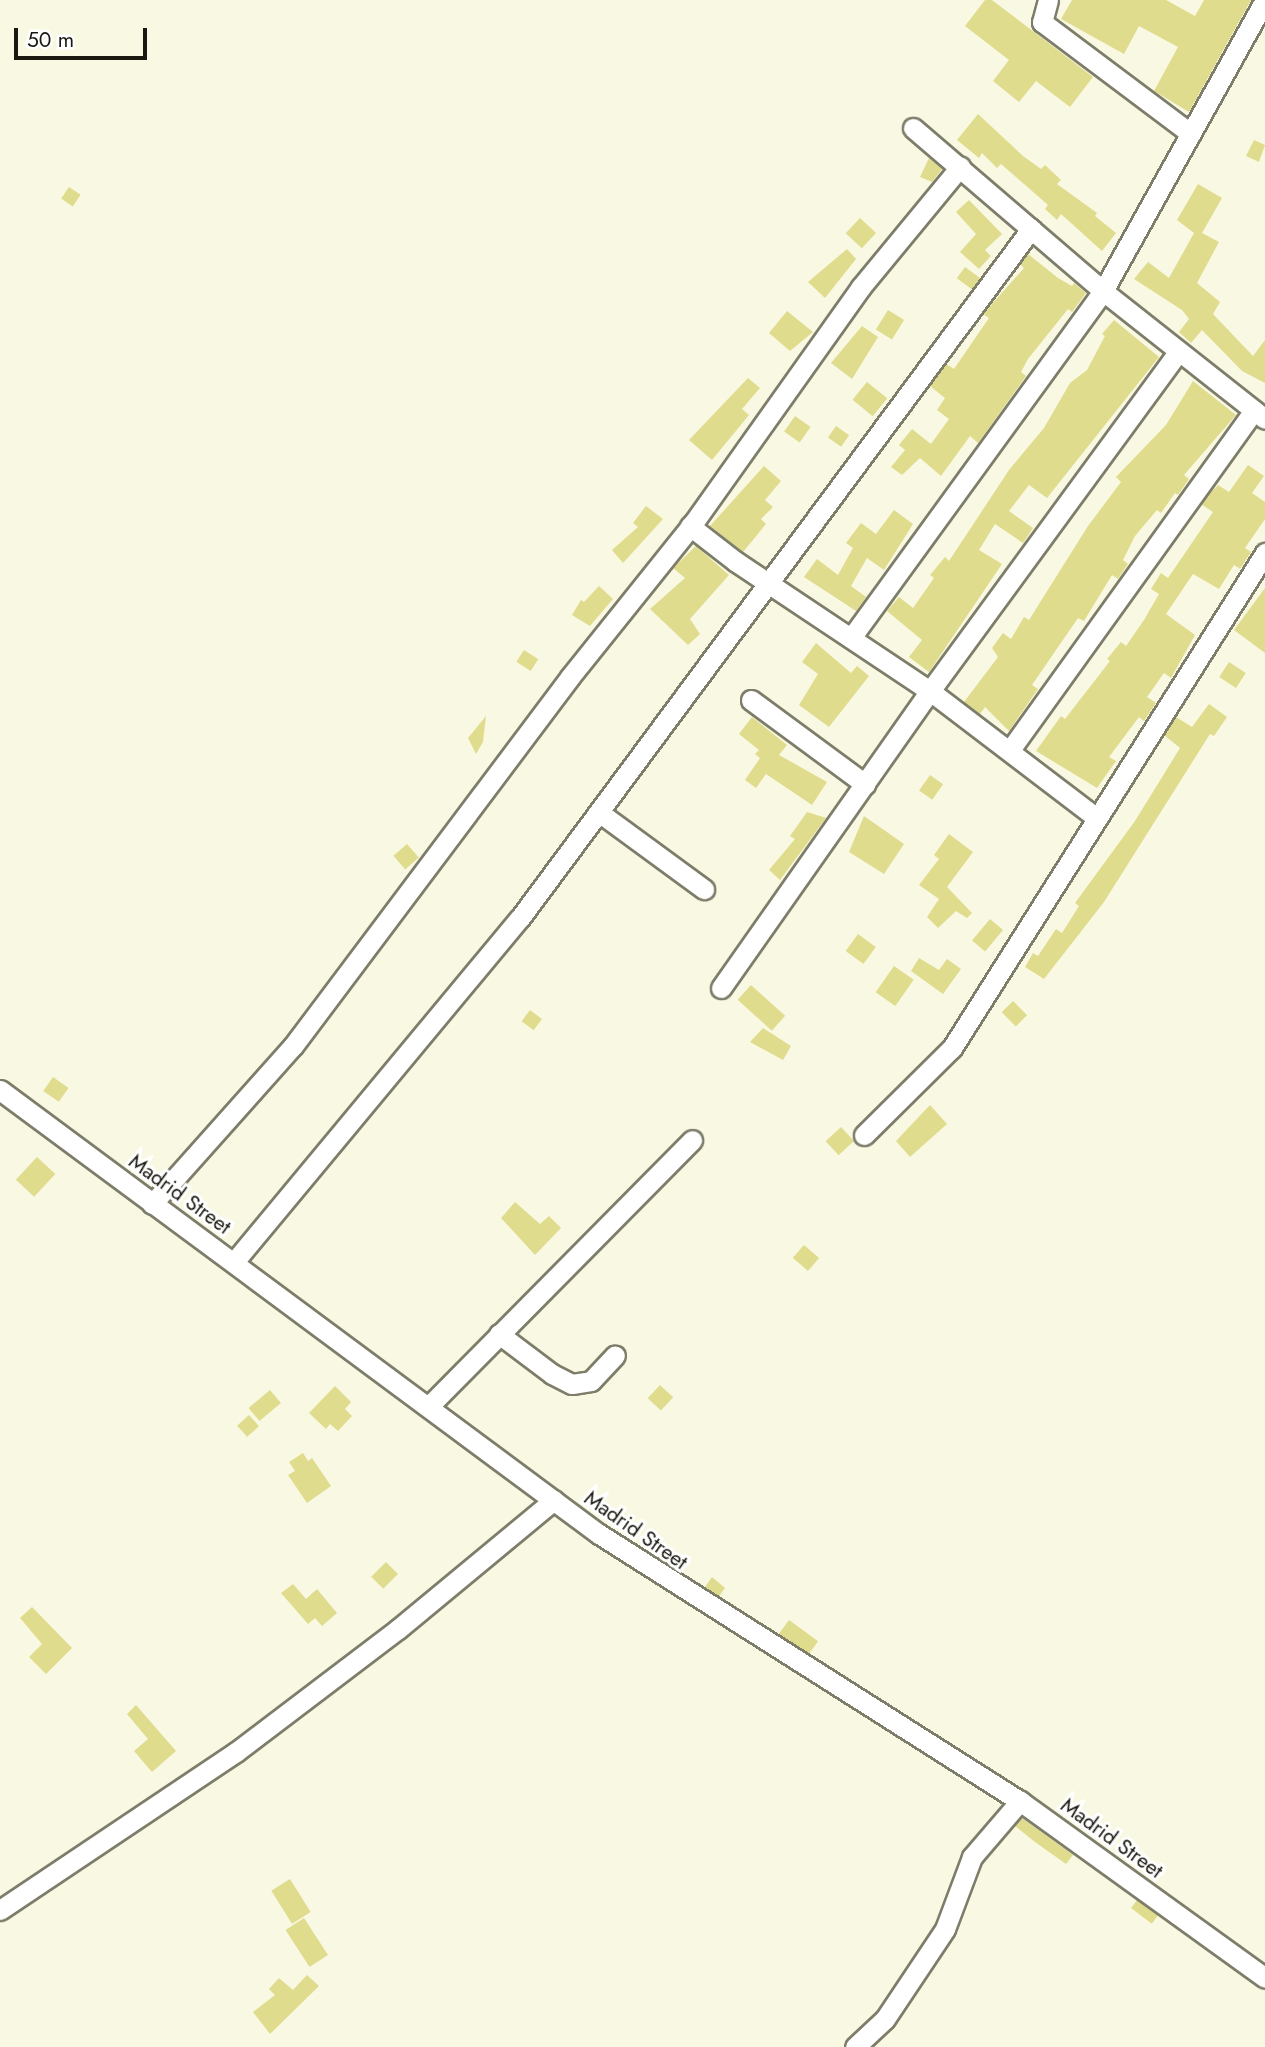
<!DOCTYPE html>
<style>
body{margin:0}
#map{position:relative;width:1265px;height:2047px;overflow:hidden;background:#f9f8e3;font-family:Jost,sans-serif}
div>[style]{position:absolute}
.building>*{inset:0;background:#e0dc8d;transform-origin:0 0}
.roads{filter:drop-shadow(2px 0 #7d7d6a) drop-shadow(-2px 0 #7d7d6a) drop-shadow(0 2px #7d7d6a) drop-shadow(0 -2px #7d7d6a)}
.minor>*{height:19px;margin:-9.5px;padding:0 9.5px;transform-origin:9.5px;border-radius:9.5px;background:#fff}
span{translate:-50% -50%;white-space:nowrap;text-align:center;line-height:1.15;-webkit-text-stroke:6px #fff;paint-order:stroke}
.street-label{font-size:21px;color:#191811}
.scale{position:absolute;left:14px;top:28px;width:133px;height:32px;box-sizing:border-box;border:4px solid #191811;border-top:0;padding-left:9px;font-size:21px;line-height:24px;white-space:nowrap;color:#191811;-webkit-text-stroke:5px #fff;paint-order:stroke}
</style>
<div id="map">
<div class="building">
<i style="clip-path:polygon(985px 0,992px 0,1093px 77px,1070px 107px,1036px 81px,1019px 102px,993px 81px,1009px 60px,965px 26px)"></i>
<i style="clip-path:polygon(1072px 0,1166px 0,1195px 16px,1204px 0,1251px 0,1189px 112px,1154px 91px,1178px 47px,1139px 26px,1124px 54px,1061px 19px)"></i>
<i style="clip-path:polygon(978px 114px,1023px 156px,1041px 169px,1045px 165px,1061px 180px,1057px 184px,1097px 213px,1095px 216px,1116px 233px,1102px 251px,1061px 214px,1057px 220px,1045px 209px,1048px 205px,1001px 164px,997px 168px,982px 153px,979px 158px,957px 140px)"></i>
<i style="clip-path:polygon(1254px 140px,1265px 145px,1259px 162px,1246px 156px)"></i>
<i style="clip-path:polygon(929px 158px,942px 169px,932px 182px,920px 177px)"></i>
<i style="clip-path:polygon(1198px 184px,1222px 198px,1202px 233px,1219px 242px,1197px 283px,1220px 302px,1213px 314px,1253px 356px,1265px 340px,1265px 383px,1242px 371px,1202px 330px,1191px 343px,1179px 332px,1189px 319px,1182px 310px,1134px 279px,1148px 262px,1169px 278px,1194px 233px,1177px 220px)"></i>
<i style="left:69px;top:187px;width:14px;height:14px;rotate:34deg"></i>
<i style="clip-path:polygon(969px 200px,1002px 234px,985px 250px,991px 256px,979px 269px,960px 252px,976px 234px,956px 212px)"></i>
<i style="left:860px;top:218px;width:22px;height:21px;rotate:43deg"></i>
<i style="clip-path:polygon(847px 249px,856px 259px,825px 298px,808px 282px)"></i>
<i style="clip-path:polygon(1028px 254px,1058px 278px,1072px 286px,1074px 283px,1086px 293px,1072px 312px,1068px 309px,1028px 359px,1021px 372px,1026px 376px,978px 443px,970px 436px,941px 476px,920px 458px,902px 475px,891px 467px,905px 450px,899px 445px,912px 429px,931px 444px,949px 419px,937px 410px,945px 398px,930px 386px,946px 364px,954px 369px,989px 318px,983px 314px,1024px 268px,1020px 264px)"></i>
<i style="left:965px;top:267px;width:19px;height:14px;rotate:36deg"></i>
<i style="left:888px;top:310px;width:19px;height:23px;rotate:32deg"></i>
<i style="clip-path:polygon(787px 311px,813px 332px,790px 351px,769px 333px)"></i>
<i style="clip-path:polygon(1114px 320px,1159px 357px,1047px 498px,1029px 485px,1009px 511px,1033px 528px,1023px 543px,995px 524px,979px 550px,1002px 564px,929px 672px,909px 657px,922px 640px,887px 611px,899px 597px,913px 608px,934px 578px,930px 575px,945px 557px,949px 561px,1009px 470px,1044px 428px,1070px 383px,1087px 370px,1105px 336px,1102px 334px)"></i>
<i style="clip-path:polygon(862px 326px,878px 337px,852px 379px,831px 363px)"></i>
<i style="clip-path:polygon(748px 378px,760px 388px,742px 409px,749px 415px,712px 460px,689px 440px)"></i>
<i style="clip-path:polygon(1193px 381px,1236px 415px,1184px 475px,1189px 479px,1178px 495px,1175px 493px,1161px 513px,1157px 510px,1135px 536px,1123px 560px,1128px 564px,1118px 579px,1112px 575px,1084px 621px,1078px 618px,1032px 685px,1038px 689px,1009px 731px,985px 707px,980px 714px,964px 702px,998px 657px,992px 648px,1003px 633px,1011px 639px,1024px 617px,1029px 620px,1088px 526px,1121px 482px,1116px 477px,1166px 425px)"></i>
<i style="left:867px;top:382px;width:26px;height:23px;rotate:39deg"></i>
<i style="left:795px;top:416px;width:19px;height:19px;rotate:35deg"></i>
<i style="left:836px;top:426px;width:16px;height:14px;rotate:35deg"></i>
<i style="clip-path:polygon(1248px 465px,1264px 476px,1252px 493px,1265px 502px,1265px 519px,1245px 548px,1251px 552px,1240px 569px,1234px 565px,1219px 589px,1193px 574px,1166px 614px,1195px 635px,1171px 678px,1164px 673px,1147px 697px,1156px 703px,1144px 721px,1139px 717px,1109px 757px,1116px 761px,1097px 788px,1036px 751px,1061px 716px,1065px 719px,1110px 661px,1107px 659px,1121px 642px,1126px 646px,1144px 620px,1159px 594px,1151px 589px,1161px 573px,1168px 578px,1213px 512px,1201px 504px,1209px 494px,1218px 485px,1229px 492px)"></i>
<i style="clip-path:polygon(764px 466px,781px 481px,765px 500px,773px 507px,761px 519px,766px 524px,743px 552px,710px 526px)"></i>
<i style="clip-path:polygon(646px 506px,663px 519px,623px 563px,612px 550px,638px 527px,633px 523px)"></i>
<i style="clip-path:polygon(894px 510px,913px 524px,884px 570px,867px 558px,851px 586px,866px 597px,856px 611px,804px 577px,817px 559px,838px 575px,853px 548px,846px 543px,861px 523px,876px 534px)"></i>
<i style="clip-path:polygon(696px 546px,729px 575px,690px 619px,700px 634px,688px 645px,650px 609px,685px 578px,673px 568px)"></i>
<i style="clip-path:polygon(599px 586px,613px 599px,590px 626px,572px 615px,581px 600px,584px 602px)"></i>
<i style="clip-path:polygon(1265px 588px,1265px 653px,1234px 630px)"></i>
<i style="clip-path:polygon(816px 643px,851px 673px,857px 666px,869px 676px,829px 727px,799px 705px,818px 674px,802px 662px)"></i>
<i style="left:524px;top:650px;width:17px;height:14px;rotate:33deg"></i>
<i style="left:1229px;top:662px;width:20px;height:18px;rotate:33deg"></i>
<i style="clip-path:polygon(1209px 704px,1227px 717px,1214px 736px,1210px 734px,1104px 902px,1044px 979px,1025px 967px,1033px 953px,1038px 956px,1056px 929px,1062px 933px,1079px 906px,1075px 903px,1135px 821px,1180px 748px,1164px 735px,1176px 717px,1192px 727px)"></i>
<i style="clip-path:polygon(486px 716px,483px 742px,476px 754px,468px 738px)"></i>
<i style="clip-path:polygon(752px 717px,787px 745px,779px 755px,827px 782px,812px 805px,766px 774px,756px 788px,745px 780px,760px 758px,755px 754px,759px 750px,739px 734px)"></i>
<i style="left:930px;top:775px;width:16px;height:19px;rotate:35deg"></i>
<i style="clip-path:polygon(807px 812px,826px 818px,780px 880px,769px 870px,795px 839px,790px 836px)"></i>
<i style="clip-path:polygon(864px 816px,904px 844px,884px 874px,849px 852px)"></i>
<i style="clip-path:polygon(949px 834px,973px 852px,947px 887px,972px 913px,967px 918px,956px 911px,938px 928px,927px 917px,939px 899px,919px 885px,939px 859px,934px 855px)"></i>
<i style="left:407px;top:844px;width:18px;height:18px;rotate:49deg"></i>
<i style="left:990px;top:919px;width:17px;height:28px;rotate:40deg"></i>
<i style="left:858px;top:934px;width:22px;height:21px;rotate:36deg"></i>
<i style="clip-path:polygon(919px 958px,939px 970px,947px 959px,961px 969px,943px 994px,911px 971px)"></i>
<i style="left:894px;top:966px;width:24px;height:32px;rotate:35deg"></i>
<i style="left:751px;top:985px;width:46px;height:20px;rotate:42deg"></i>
<i style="left:1013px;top:1001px;width:20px;height:16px;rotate:45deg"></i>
<i style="left:530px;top:1010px;width:15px;height:14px;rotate:37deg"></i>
<i style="clip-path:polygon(763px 1028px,791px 1046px,783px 1060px,750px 1042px)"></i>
<i style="left:53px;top:1077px;width:19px;height:17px;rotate:35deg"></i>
<i style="clip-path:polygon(930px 1105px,947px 1124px,910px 1157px,896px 1141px)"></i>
<i style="left:841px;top:1127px;width:19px;height:21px;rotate:47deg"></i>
<i style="left:37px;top:1157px;width:25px;height:31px;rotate:43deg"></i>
<i style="clip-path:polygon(515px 1202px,540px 1224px,549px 1216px,561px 1228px,535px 1255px,501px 1218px)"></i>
<i style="left:804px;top:1245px;width:20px;height:17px;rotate:41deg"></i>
<i style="left:660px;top:1385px;width:18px;height:18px;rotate:43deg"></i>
<i style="clip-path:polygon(335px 1386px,351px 1402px,345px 1409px,352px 1416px,338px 1431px,330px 1424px,326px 1429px,309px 1413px)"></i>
<i style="left:270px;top:1390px;width:17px;height:28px;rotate:50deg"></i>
<i style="left:249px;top:1415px;width:15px;height:16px;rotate:48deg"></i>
<i style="clip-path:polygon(303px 1453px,308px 1461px,312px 1458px,331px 1486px,307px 1503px,288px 1475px,295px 1471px,289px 1462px)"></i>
<i style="left:386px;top:1562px;width:17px;height:21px;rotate:45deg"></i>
<i style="clip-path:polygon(712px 1577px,725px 1588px,719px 1596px,705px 1587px)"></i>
<i style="clip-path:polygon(293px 1584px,306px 1599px,317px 1589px,337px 1613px,322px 1626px,315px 1618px,308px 1624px,281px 1593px)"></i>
<i style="clip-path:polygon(32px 1607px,72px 1648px,46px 1674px,29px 1657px,42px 1644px,20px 1618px)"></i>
<i style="left:789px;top:1620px;width:36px;height:17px;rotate:36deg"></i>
<i style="clip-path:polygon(136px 1705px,176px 1751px,152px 1772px,134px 1751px,148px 1739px,127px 1714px)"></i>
<i style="clip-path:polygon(1022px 1818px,1073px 1855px,1066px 1864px,1035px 1842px,1015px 1826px)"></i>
<i style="left:290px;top:1879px;width:39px;height:22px;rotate:58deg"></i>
<i style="left:1137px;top:1900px;width:26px;height:10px;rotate:37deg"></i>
<i style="left:304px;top:1918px;width:44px;height:22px;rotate:57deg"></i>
<i style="clip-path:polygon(307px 1975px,319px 1986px,270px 2034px,253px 2012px,275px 1995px,269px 1989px,279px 1978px,293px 1990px)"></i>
</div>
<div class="roads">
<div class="minor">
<i style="left:1048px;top:0;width:23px;rotate:105deg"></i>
<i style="left:1042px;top:22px;width:186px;rotate:36.9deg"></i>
<i style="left:913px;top:128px;width:250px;rotate:40.6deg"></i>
<i style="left:1103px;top:291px;width:206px;rotate:38.3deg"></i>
<i style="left:690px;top:526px;width:57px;rotate:37.9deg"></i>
<i style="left:735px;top:561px;width:234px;rotate:33.7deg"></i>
<i style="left:930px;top:691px;width:210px;rotate:37.3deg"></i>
<i style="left:851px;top:638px;width:429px;rotate:-54deg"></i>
<i style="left:1103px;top:291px;width:333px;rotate:-60.9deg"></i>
<i style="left:751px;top:700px;width:142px;rotate:36.4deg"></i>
<i style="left:1010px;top:750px;width:418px;rotate:-54.3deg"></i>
<i style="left:600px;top:813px;width:129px;rotate:36.2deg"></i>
<i style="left:721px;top:988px;width:363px;rotate:-54.9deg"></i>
<i style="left:930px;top:691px;width:421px;rotate:-53.8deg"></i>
<i style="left:0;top:1090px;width:746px;rotate:36.55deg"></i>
<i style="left:599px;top:1534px;width:499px;rotate:32.4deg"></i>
<i style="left:1020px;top:1801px;width:302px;rotate:35.8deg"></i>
<i style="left:864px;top:1135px;width:124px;rotate:-44.7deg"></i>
<i style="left:952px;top:1048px;width:586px;rotate:-57.69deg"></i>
<i style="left:152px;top:1204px;width:212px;rotate:-48.3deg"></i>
<i style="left:293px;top:1046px;width:461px;rotate:-53.1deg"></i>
<i style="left:570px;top:677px;width:198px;rotate:-51.3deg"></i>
<i style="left:694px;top:522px;width:288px;rotate:-54.6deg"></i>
<i style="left:861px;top:287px;width:156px;rotate:-50.5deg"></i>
<i style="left:234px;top:1262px;width:447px;rotate:-50.3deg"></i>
<i style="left:520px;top:918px;width:858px;rotate:-53.44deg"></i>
<i style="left:499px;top:1334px;width:66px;rotate:37deg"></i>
<i style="left:552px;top:1374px;width:22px;rotate:27deg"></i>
<i style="left:572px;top:1384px;width:19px;rotate:-9deg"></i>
<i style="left:591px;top:1381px;width:35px;rotate:-47deg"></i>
<i style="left:429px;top:1406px;width:374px;rotate:-45.3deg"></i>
<i style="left:0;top:1910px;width:284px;rotate:-33.8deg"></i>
<i style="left:236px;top:1752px;width:203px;rotate:-37.2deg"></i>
<i style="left:398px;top:1629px;width:202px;rotate:-39.6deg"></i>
<i style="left:855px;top:2047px;width:41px;rotate:-43deg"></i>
<i style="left:885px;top:2019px;width:108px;rotate:-56.3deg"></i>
<i style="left:945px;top:1929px;width:77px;rotate:-69.4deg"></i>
<i style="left:972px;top:1857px;width:74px;rotate:-49.4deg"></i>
</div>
</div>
<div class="street-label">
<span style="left:180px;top:1194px;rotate:36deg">Madrid Street</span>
<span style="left:636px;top:1530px;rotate:35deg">Madrid Street</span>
<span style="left:1112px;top:1838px;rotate:36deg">Madrid Street</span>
</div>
<div class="scale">50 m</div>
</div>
